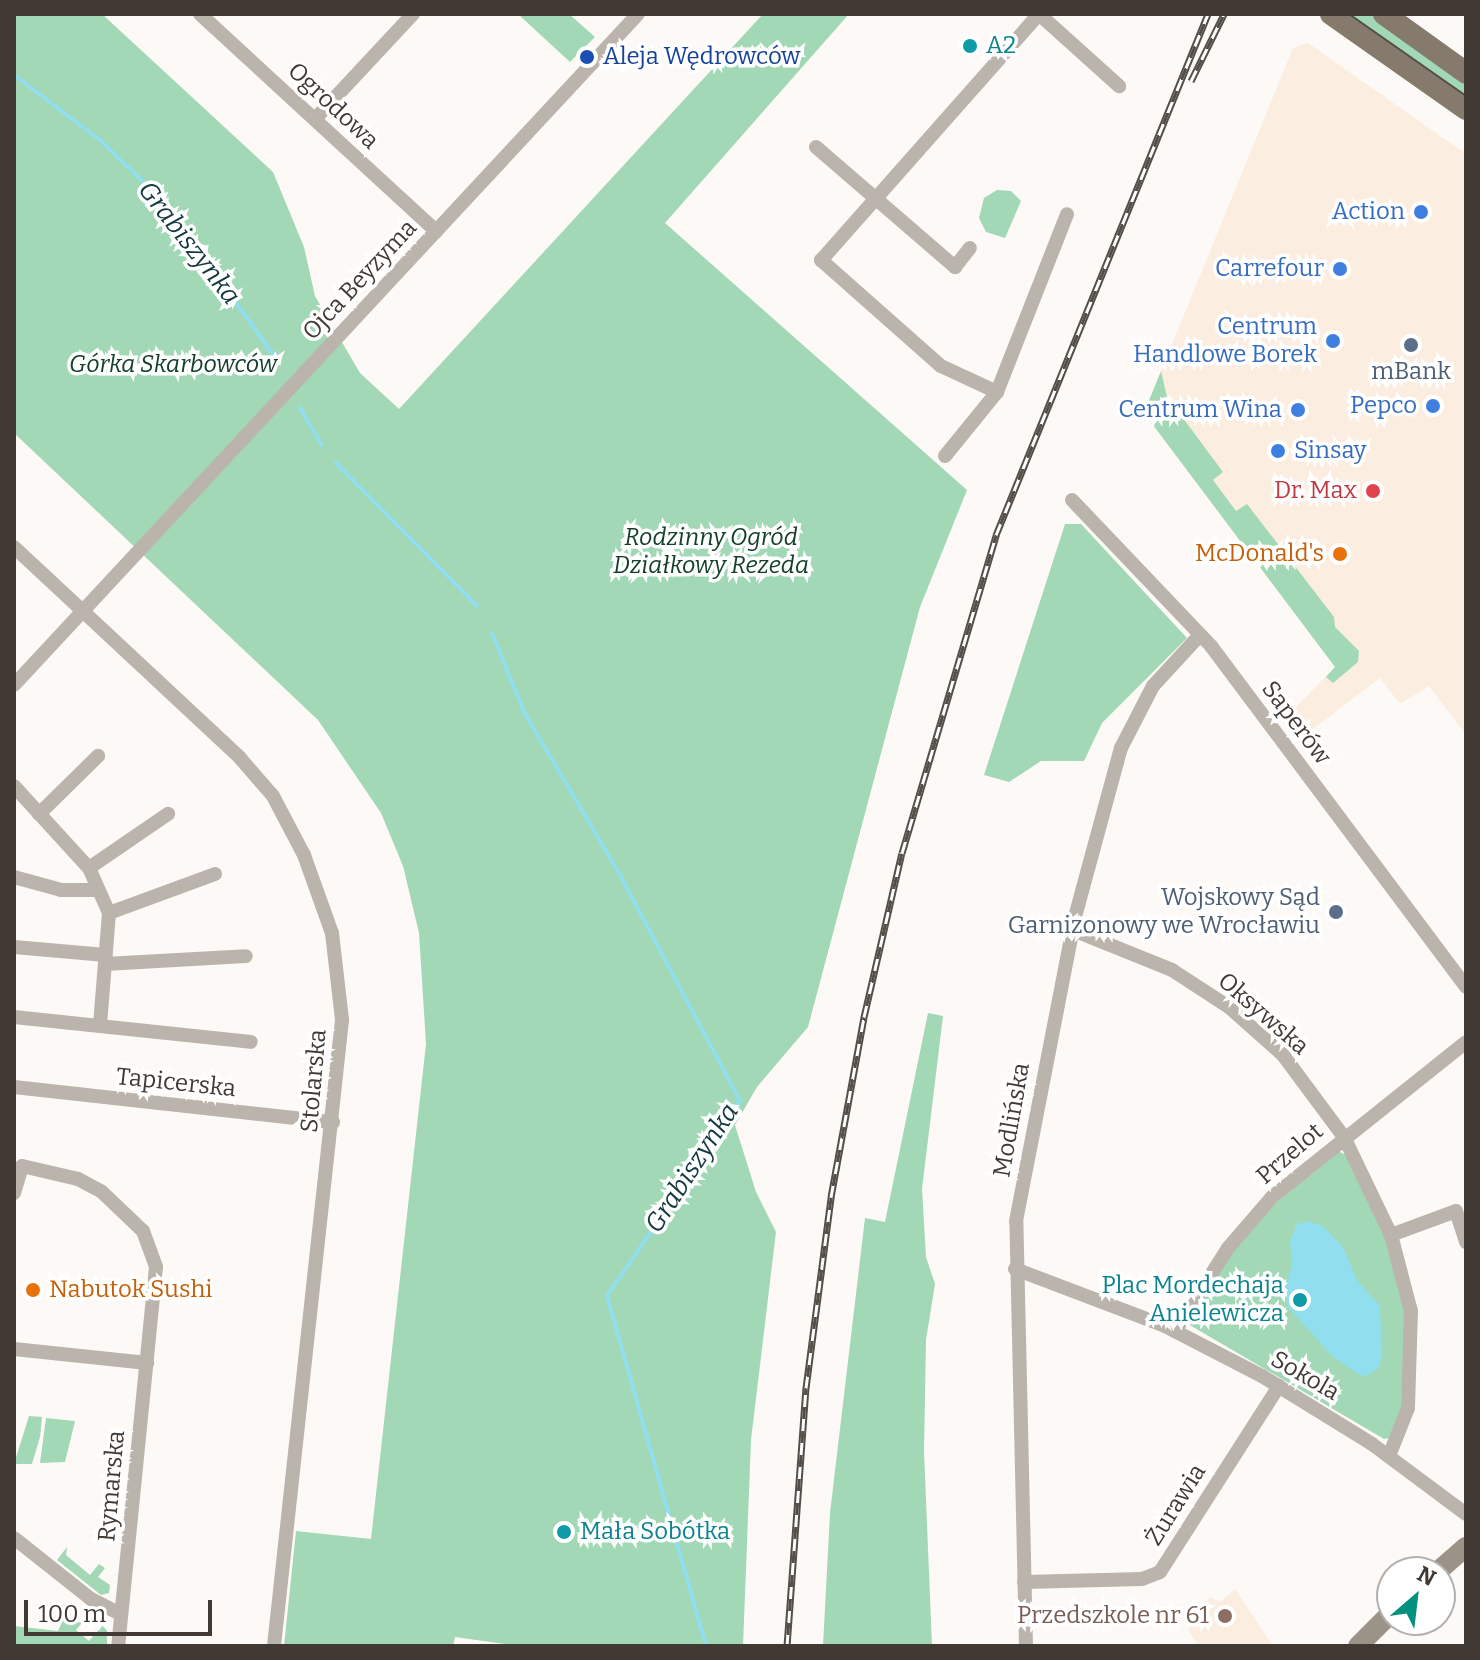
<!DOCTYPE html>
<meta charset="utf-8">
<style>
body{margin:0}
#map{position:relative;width:1480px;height:1660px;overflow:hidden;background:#fdf9f6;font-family:Bitter,serif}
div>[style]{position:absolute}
.built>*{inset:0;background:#fcede1}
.green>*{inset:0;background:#a2d8b6}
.water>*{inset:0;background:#91deee}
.stream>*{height:4px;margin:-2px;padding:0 2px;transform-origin:2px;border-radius:2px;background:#91deee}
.street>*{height:14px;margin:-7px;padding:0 7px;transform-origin:7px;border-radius:7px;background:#bbb4ad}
.secondary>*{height:20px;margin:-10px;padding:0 10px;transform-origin:10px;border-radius:10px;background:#9c9388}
.primary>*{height:22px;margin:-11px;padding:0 11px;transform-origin:11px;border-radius:11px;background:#867a6d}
.tram>*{height:2px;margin:-1px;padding:0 1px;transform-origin:1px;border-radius:1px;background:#544e48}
.rail>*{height:7px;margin-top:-3.5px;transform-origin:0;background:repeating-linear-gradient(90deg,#fff 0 12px,#544e48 0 24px);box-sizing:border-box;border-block:2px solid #544e48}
.dots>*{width:22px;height:22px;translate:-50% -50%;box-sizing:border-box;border:4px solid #fff;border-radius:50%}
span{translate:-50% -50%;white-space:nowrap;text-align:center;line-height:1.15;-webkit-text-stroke:7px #fff;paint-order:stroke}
.culture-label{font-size:24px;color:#0d838f}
.left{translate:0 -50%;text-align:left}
.right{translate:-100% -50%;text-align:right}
.transit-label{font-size:24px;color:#164399}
.street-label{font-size:24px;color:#413a34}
.shop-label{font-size:24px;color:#366cbe}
.park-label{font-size:24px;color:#124028;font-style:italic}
.service-label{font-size:24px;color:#4e5e75}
.health-label{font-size:24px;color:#be3a42}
.food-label{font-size:24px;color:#c56008}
.education-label{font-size:24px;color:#785e54}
.water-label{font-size:26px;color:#143940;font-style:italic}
.frame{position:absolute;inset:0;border:16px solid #413a34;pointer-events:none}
.north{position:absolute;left:1376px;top:1556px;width:80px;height:80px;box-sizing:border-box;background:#fff;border:2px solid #b3b0ae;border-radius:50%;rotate:28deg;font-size:22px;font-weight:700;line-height:32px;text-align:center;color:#413a34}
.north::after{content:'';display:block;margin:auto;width:28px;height:36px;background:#00927f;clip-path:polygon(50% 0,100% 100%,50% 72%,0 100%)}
.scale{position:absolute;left:24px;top:1600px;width:188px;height:36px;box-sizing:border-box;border:4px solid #413a34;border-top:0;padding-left:10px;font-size:24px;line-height:28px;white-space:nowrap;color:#413a34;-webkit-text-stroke:6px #fff;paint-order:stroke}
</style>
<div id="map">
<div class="built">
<i style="clip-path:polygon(1308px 43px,1466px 154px,1466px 735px,1429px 686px,1400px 704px,1380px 678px,1300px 739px,1285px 718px,1335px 667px,1144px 413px,1293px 48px)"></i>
<i style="clip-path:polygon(1235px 1589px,1273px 1646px,1199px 1646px,1188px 1630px,1210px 1597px,1220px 1602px)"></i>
</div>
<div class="green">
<i style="clip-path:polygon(14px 14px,102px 14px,273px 172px,304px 247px,315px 296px,360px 373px,399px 409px,763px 14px,849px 14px,665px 223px,967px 490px,920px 607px,808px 1027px,757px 1087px,735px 1125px,756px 1192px,776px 1232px,751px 1440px,743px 1646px,519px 1646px,455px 1637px,453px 1646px,284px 1646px,296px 1531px,371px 1539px,426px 1044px,419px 933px,403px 866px,381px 813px,318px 720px,14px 433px)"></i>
<i style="clip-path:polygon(518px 14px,569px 14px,595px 37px,570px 62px)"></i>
<i style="clip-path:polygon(1343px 14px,1372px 14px,1466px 81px,1466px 101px)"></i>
<i style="clip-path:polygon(997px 190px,1011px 191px,1021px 201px,1005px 238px,986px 232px,979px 218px,984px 198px)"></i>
<i style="clip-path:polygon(1161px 371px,1167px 397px,1156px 407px,1160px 413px,1174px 406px,1223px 472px,1213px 480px,1236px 511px,1247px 504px,1334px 617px,1335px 627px,1359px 651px,1358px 662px,1333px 683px,1326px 677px,1335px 667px,1144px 413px)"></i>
<i style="clip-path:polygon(1065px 524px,1081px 524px,1187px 638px,1102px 723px,1084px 761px,1041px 761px,1009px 782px,984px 775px)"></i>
<i style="clip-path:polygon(928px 1013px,943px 1016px,922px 1189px,926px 1257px,935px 1284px,926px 1340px,924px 1451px,932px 1646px,823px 1646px,830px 1513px,865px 1218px,885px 1222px)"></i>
<i style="clip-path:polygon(1338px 1151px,1346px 1155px,1387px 1241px,1405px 1310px,1401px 1411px,1390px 1438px,1384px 1439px,1188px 1324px,1235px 1249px,1271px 1207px)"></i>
<i style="clip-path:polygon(29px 1416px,42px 1417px,40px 1437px,32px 1464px,14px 1464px)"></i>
<i style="clip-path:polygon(46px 1418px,75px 1421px,65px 1462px,40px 1463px)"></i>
<i style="clip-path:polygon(67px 1547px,66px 1555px,90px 1575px,99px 1564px,105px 1568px,98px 1577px,110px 1585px,109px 1593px,101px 1595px,57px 1560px)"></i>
<i style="clip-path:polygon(87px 1612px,107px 1630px,107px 1646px,14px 1646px,14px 1626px,58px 1631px,63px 1620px,82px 1623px,76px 1630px,89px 1641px,101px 1627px)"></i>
</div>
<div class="water">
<i style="clip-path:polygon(1308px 1221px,1323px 1226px,1343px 1247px,1357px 1280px,1380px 1306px,1382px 1356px,1378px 1369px,1363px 1377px,1332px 1356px,1288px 1307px,1285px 1290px,1292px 1263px,1290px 1242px,1297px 1224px)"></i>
</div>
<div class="stream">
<i style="left:14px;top:75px;width:108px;rotate:37.1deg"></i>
<i style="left:100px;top:140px;width:89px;rotate:44.1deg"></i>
<i style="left:164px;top:202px;width:196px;rotate:54.4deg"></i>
<i style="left:300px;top:408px;width:43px;rotate:59.3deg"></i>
<i style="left:336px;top:463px;width:201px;rotate:45.4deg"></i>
<i style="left:492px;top:633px;width:85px;rotate:67.9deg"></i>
<i style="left:524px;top:712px;width:191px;rotate:59.5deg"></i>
<i style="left:621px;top:877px;width:254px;rotate:62deg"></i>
<i style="left:740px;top:1101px;width:236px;rotate:124.3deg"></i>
<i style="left:607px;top:1296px;width:361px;rotate:74.2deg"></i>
</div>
<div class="street">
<i style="left:200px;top:14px;width:321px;rotate:42.6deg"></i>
<i style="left:1039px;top:14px;width:329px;rotate:131.5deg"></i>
<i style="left:821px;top:260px;width:160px;rotate:41.5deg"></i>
<i style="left:941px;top:366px;width:62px;rotate:24.9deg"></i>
<i style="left:997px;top:392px;width:191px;rotate:-68.5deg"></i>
<i style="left:1039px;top:14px;width:108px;rotate:42deg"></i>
<i style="left:315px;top:119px;width:144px;rotate:-47deg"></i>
<i style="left:816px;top:147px;width:184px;rotate:40.8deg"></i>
<i style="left:955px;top:267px;width:24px;rotate:-52deg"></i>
<i style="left:945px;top:456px;width:82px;rotate:-50.9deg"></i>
<i style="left:1072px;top:500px;width:202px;rotate:46.4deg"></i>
<i style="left:1211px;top:646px;width:426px;rotate:53.2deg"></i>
<i style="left:14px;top:547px;width:309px;rotate:43deg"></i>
<i style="left:240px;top:758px;width:50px;rotate:49deg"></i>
<i style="left:273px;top:796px;width:67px;rotate:62.3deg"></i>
<i style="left:304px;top:855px;width:83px;rotate:70.3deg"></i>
<i style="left:332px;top:933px;width:88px;rotate:83.4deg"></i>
<i style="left:342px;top:1020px;width:630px;rotate:96.2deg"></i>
<i style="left:14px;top:685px;width:916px;rotate:-47.08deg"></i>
<i style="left:14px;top:786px;width:111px;rotate:47.6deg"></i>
<i style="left:89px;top:868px;width:49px;rotate:66deg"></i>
<i style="left:109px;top:913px;width:113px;rotate:94.6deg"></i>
<i style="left:39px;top:814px;width:83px;rotate:-44.5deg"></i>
<i style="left:89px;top:868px;width:96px;rotate:-34.4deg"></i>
<i style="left:14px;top:877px;width:49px;rotate:15.5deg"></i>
<i style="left:61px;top:890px;width:37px"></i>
<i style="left:109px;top:913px;width:113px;rotate:-20.2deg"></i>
<i style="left:1073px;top:930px;width:107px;rotate:22deg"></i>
<i style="left:1172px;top:970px;width:68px;rotate:33deg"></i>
<i style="left:1229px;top:1007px;width:72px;rotate:41.6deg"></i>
<i style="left:1283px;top:1055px;width:102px;rotate:53.4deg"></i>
<i style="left:1344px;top:1137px;width:109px;rotate:64.4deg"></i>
<i style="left:1391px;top:1235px;width:79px;rotate:75.3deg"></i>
<i style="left:1411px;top:1311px;width:97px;rotate:91.8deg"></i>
<i style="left:1408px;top:1408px;width:52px;rotate:111.6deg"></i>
<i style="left:14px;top:947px;width:92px;rotate:5deg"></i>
<i style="left:105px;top:964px;width:141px;rotate:-3.2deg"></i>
<i style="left:14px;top:1017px;width:238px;rotate:6deg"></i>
<i style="left:14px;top:1087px;width:321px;rotate:6.3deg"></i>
<i style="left:14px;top:1193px;width:28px;rotate:-73deg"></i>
<i style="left:22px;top:1166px;width:57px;rotate:13.1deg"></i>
<i style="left:78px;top:1179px;width:27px;rotate:28deg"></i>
<i style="left:102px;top:1192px;width:57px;rotate:43.6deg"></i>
<i style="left:143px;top:1231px;width:38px;rotate:70deg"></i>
<i style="left:156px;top:1267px;width:381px;rotate:95.7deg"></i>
<i style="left:1391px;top:1235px;width:69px;rotate:-20.3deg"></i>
<i style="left:1456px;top:1211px;width:33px;rotate:72deg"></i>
<i style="left:1015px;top:1269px;width:160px;rotate:20.8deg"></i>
<i style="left:1165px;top:1326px;width:109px;rotate:27.3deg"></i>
<i style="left:1262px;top:1376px;width:129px;rotate:31.7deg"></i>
<i style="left:1372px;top:1444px;width:117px;rotate:36.7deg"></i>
<i style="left:1175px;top:1331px;width:98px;rotate:-57.4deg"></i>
<i style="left:1228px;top:1248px;width:67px;rotate:-49.2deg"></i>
<i style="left:1272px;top:1197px;width:248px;rotate:-38.6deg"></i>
<i style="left:14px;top:1349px;width:134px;rotate:6deg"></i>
<i style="left:14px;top:1538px;width:98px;rotate:38.4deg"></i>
<i style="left:91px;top:1599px;width:33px;rotate:27deg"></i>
<i style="left:1024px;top:1582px;width:118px;rotate:-1.5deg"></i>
<i style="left:1142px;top:1579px;width:19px;rotate:-21deg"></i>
<i style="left:1160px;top:1572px;width:221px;rotate:-57.4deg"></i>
<i style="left:1026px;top:1646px;width:425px;rotate:-91.3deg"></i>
<i style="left:1016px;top:1221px;width:310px;rotate:-79deg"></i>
<i style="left:1075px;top:917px;width:175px;rotate:-74.8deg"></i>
<i style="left:1121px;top:748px;width:70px;rotate:-62.7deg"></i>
<i style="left:1153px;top:686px;width:68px;rotate:-47.4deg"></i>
</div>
<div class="secondary">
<i style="left:1437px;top:1572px;width:38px;rotate:-41deg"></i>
<i style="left:1358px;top:1646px;width:48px;rotate:-45deg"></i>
</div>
<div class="primary">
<i style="left:1331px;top:14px;width:165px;rotate:35.1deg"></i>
<i style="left:1384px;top:14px;width:101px;rotate:35.7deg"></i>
</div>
<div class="tram">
<i style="left:1349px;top:14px;width:143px;rotate:35deg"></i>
</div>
<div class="rail">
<i style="left:1191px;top:81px;width:75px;rotate:-63.8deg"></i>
<i style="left:787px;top:1646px;width:259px;rotate:-85.8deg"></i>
<i style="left:806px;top:1388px;width:193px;rotate:-82.5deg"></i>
<i style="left:831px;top:1197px;width:183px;rotate:-79.6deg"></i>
<i style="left:864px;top:1017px;width:168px;rotate:-77deg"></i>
<i style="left:902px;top:853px;width:332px;rotate:-73.5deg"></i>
<i style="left:996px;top:535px;width:562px;rotate:-67.86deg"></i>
</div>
<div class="dots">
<i style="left:970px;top:46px;background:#0f9aa8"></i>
<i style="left:587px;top:57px;background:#1a4fb4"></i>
<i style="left:1421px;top:212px;background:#3f7fe0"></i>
<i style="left:1340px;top:269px;background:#3f7fe0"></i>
<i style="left:1333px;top:341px;background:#3f7fe0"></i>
<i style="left:1411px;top:345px;background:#5c6f8a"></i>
<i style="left:1433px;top:406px;background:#3f7fe0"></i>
<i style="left:1298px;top:410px;background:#3f7fe0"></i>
<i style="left:1278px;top:451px;background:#3f7fe0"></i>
<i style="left:1373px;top:491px;background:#e0444e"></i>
<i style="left:1340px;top:554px;background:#e8710a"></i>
<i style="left:1336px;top:912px;background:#5c6f8a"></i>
<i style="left:33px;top:1290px;background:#e8710a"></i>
<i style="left:1300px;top:1300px;background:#0f9aa8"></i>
<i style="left:564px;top:1532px;background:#0f9aa8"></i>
<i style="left:1225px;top:1616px;background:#8d6e63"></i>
</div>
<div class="culture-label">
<span class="left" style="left:986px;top:46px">A2</span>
<span class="right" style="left:1284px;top:1300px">Plac Mordechaja<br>Anielewicza</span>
<span class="left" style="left:580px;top:1532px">Mała Sobótka</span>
</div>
<div class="transit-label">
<span class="left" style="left:603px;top:57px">Aleja Wędrowców</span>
</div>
<div class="street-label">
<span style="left:333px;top:106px;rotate:43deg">Ogrodowa</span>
<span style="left:360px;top:280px;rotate:-47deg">Ojca Beyzyma</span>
<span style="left:1296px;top:723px;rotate:53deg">Saperów</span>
<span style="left:1263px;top:1014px;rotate:41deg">Oksywska</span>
<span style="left:314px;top:1081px;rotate:-85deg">Stolarska</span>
<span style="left:176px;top:1083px;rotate:6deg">Tapicerska</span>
<span style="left:1012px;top:1120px;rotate:-80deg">Modlińska</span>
<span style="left:1290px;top:1154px;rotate:-41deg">Przelot</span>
<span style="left:1305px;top:1376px;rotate:30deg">Sokola</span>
<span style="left:112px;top:1486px;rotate:-85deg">Rymarska</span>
<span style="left:1176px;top:1505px;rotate:-58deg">Żurawia</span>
</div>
<div class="shop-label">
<span class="right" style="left:1405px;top:212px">Action</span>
<span class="right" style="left:1324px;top:269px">Carrefour</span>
<span class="right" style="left:1317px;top:341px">Centrum<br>Handlowe Borek</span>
<span class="right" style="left:1417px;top:406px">Pepco</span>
<span class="right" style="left:1282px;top:410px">Centrum Wina</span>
<span class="left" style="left:1294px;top:451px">Sinsay</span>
</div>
<div class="park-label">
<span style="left:173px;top:365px">Górka Skarbowców</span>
<span style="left:711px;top:552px">Rodzinny Ogród<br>Działkowy Rezeda</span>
</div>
<div class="service-label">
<span style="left:1411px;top:372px">mBank</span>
<span class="right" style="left:1320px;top:912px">Wojskowy Sąd<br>Garnizonowy we Wrocławiu</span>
</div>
<div class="health-label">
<span class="right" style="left:1357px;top:491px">Dr. Max</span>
</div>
<div class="food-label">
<span class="right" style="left:1324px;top:554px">McDonald's</span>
<span class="left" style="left:49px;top:1290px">Nabutok Sushi</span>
</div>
<div class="education-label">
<span class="right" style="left:1209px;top:1616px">Przedszkole nr 61</span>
</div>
<div class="water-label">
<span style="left:189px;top:243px;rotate:52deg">Grabiszynka</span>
<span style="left:692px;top:1168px;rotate:-57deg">Grabiszynka</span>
</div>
<div class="frame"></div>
<div class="north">N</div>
<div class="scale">100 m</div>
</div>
